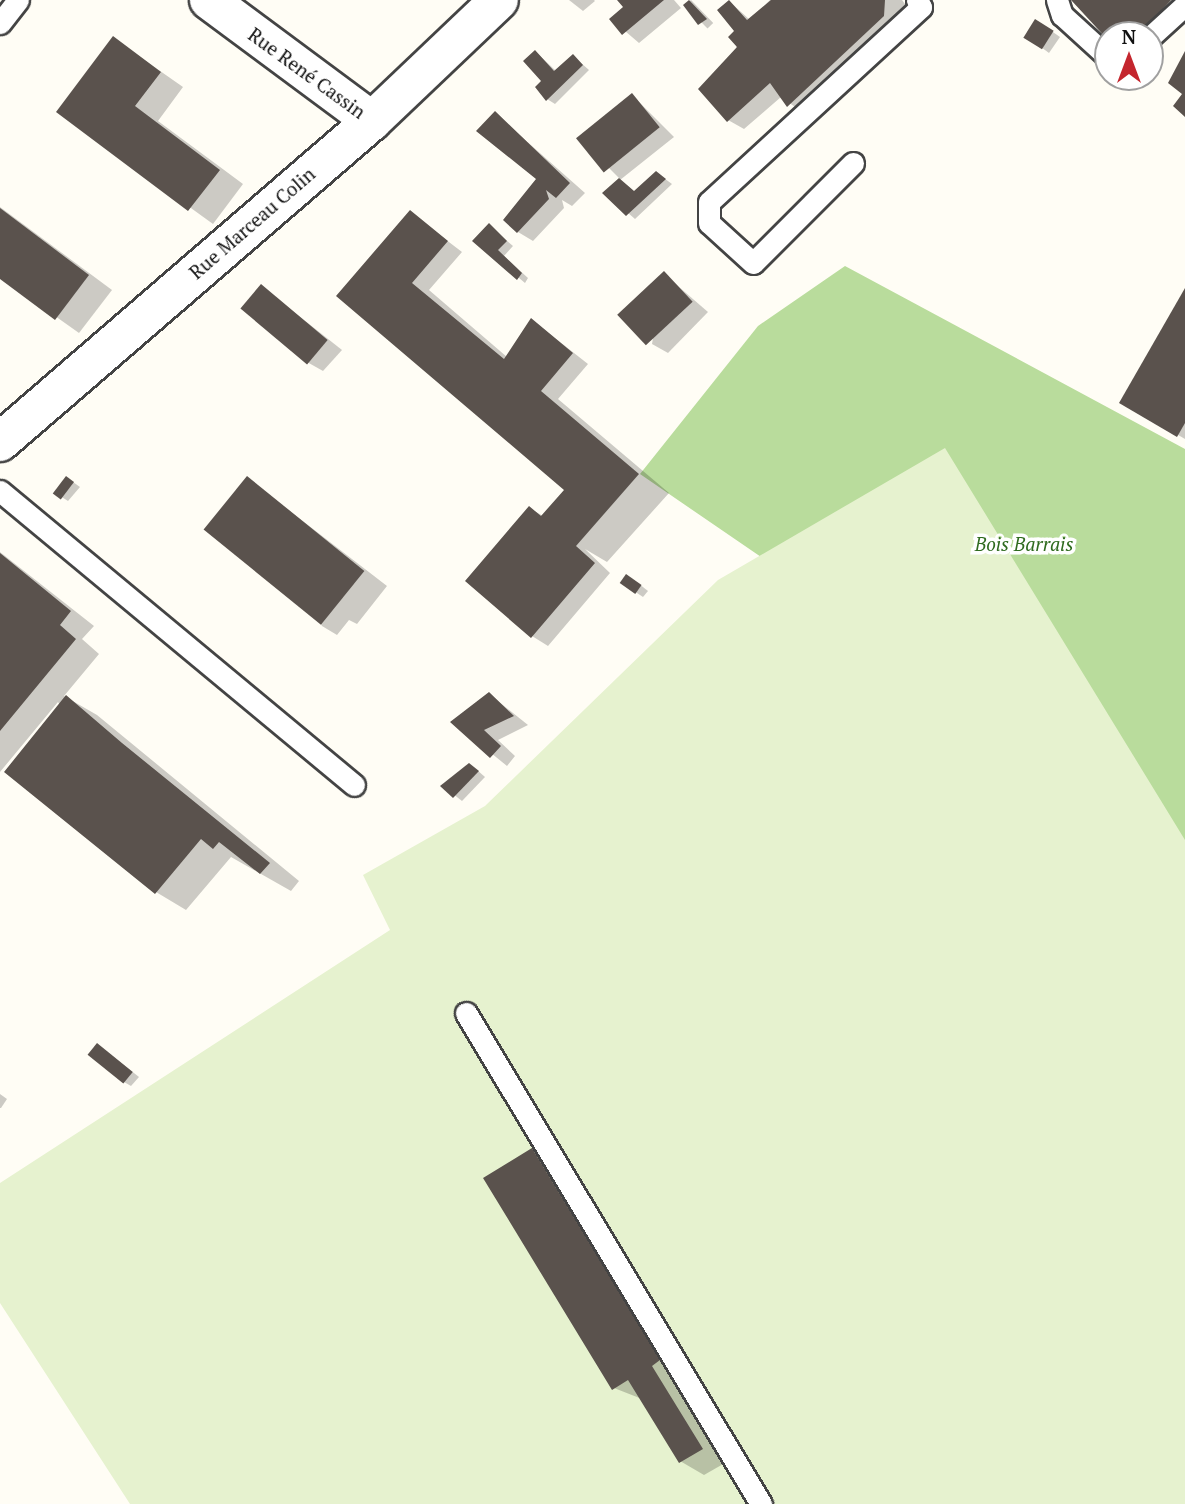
<!DOCTYPE html>
<meta charset="utf-8">
<style>
body{margin:0}
#map{position:relative;width:1185px;height:1504px;overflow:hidden;background:#fffdf5;font-family:"PT Serif",serif}
div>[style]{position:absolute}
.forest>*{inset:0;background:#b9dc9c}
.pitch>*{inset:0;background:#e6f2cf}
.shadow>*{inset:0;background:#0003;transform-origin:0 0}
.building>*{inset:0;background:#5a524d;transform-origin:0 0}
.roads{filter:drop-shadow(2px 0 #444) drop-shadow(-2px 0 #444) drop-shadow(0 2px #444) drop-shadow(0 -2px #444)}
.lane>*{height:21px;margin:-10.5px;padding:0 10.5px;transform-origin:10.5px;border-radius:10.5px;background:#fff}
.street>*{height:38px;margin:-19px;padding:0 19px;transform-origin:19px;border-radius:19px;background:#fff}
span{translate:-50% -50%;white-space:nowrap;text-align:center;line-height:1.15;-webkit-text-stroke:7px #fff;paint-order:stroke}
.street-label{font-size:19px;color:#111}
.park-label{font-size:19px;color:#2f6b1f;font-style:italic}
.north{position:absolute;left:1094px;top:21px;width:70px;height:70px;box-sizing:border-box;background:#fff;border:2px solid #a0a0a0;border-radius:50%;rotate:0deg;font-size:19px;font-weight:700;line-height:28px;text-align:center;color:#111}
.north::after{content:'';display:block;margin:auto;width:24px;height:32px;background:#c4262e;clip-path:polygon(50% 0,100% 100%,50% 72%,0 100%)}
</style>
<div id="map">
<div class="forest">
<i style="clip-path:polygon(845px 266px,1185px 449px,1185px 1077px,927px 671px,640px 474px,758px 326px)"></i>
</div>
<div class="pitch">
<i style="clip-path:polygon(945px 448px,1185px 840px,1185px 1504px,130px 1504px,0 1303px,0 1183px,390px 930px,363px 875px,485px 806px,718px 580px)"></i>
</div>
<div class="shadow">
<i style="clip-path:polygon(569px 0,594px 0,595px 1px,583px 11px)"></i>
<i style="clip-path:polygon(619px 0,674px 0,681px 8px,639px 43px,611px 19px,625px 7px)"></i>
<i style="left:691px;top:0;width:32px;height:8px;rotate:46deg"></i>
<i style="clip-path:polygon(770px 0,902px 0,908px 8px,812px 119px,781px 97px,744px 129px,728px 120px,737px 50px,730px 2px,750px 20px)"></i>
<i style="clip-path:polygon(1073px 0,1185px 0,1185px 24px,1150px 54px,1150px 35px,1108px 38px)"></i>
<i style="clip-path:polygon(1043px 25px,1060px 37px,1049px 53px,1026px 36px)"></i>
<i style="clip-path:polygon(113px 38px,183px 87px,158px 121px,243px 184px,213px 224px,58px 112px)"></i>
<i style="clip-path:polygon(536px 52px,556px 71px,573px 56px,589px 70px,555px 104px,547px 99px)"></i>
<i style="clip-path:polygon(632px 95px,674px 137px,620px 180px,635px 192px,657px 173px,672px 184px,635px 219px,605px 193px,620px 179px,579px 138px)"></i>
<i style="clip-path:polygon(496px 114px,585px 193px,572px 206px,562px 200px,564px 208px,533px 241px,518px 232px,538px 179px)"></i>
<i style="clip-path:polygon(0 207px,112px 290px,79px 333px,0 277px)"></i>
<i style="clip-path:polygon(411px 213px,462px 252px,429px 290px,507px 357px,532px 320px,588px 364px,558px 399px,669px 493px,607px 562px,585px 549px,610px 573px,548px 646px,532px 636px,529px 508px,543px 516px,567px 490px,339px 296px)"></i>
<i style="clip-path:polygon(489px 225px,513px 246px,504px 256px,528px 278px,525px 283px,475px 241px)"></i>
<i style="clip-path:polygon(664px 274px,708px 312px,668px 353px,652px 344px)"></i>
<i style="clip-path:polygon(261px 286px,342px 350px,323px 371px,307px 362px)"></i>
<i style="clip-path:polygon(1185px 293px,1185px 439px,1121px 402px)"></i>
<i style="clip-path:polygon(247px 478px,387px 586px,357px 624px,349px 620px,337px 635px,322px 626px)"></i>
<i style="clip-path:polygon(73px 482px,80px 487px,68px 501px,54px 492px)"></i>
<i style="clip-path:polygon(0 552px,94px 626px,82px 639px,99px 654px,64px 696px,97px 715px,299px 881px,291px 891px,231px 857px,186px 910px,156px 892px,58px 702px,0 772px)"></i>
<i style="clip-path:polygon(634px 580px,648px 591px,643px 597px,622px 583px)"></i>
<i style="clip-path:polygon(489px 694px,528px 725px,498px 740px,515px 756px,507px 766px,453px 722px)"></i>
<i style="clip-path:polygon(477px 770px,485px 777px,462px 801px,443px 786px)"></i>
<i style="clip-path:polygon(105px 1050px,139px 1077px,131px 1086px,124px 1082px)"></i>
<i style="clip-path:polygon(0 1094px,7px 1099px,1px 1108px,0 1108px)"></i>
<i style="clip-path:polygon(532px 1150px,555px 1164px,725px 1463px,704px 1475px,680px 1461px,642px 1399px,614px 1388px)"></i>
</div>
<div class="building">
<i style="clip-path:polygon(617px 0,664px 0,622px 35px,609px 19px,623px 7px)"></i>
<i style="clip-path:polygon(689px 0,707px 19px,698px 25px,683px 5px)"></i>
<i style="clip-path:polygon(729px 0,747px 20px,771px 0,885px 0,884px 16px,787px 107px,770px 83px,727px 122px,698px 89px,737px 47px,728px 37px,734px 31px,717px 10px)"></i>
<i style="clip-path:polygon(1071px 0,1171px 0,1139px 35px,1108px 35px,1108px 40px)"></i>
<i style="left:1035px;top:19px;width:22px;height:22px;rotate:32deg"></i>
<i style="clip-path:polygon(113px 36px,161px 72px,135px 106px,220px 170px,188px 211px,56px 112px)"></i>
<i style="clip-path:polygon(535px 50px,554px 71px,573px 54px,583px 65px,546px 101px,535px 87px,541px 81px,523px 61px)"></i>
<i style="clip-path:polygon(1185px 51px,1185px 117px,1173px 106px,1182px 94px,1168px 83px)"></i>
<i style="left:632px;top:93px;width:44px;height:72px;rotate:51deg"></i>
<i style="clip-path:polygon(495px 111px,570px 183px,556px 198px,546px 190px,549px 199px,517px 233px,503px 220px,536px 179px,476px 131px)"></i>
<i style="clip-path:polygon(656px 171px,666px 179px,626px 216px,602px 193px,619px 178px,634px 191px)"></i>
<i style="clip-path:polygon(0 208px,89px 275px,55px 320px,0 279px)"></i>
<i style="clip-path:polygon(410px 210px,448px 241px,412px 283px,504px 359px,531px 318px,573px 353px,541px 391px,639px 474px,576px 546px,595px 563px,531px 638px,465px 581px,529px 506px,541px 516px,564px 490px,336px 296px)"></i>
<i style="clip-path:polygon(489px 223px,507px 241px,498px 250px,522px 273px,517px 280px,472px 241px)"></i>
<i style="left:664px;top:271px;width:42px;height:64px;rotate:47deg"></i>
<i style="left:261px;top:284px;width:87px;height:32px;rotate:40deg"></i>
<i style="clip-path:polygon(1185px 288px,1185px 423px,1177px 437px,1119px 403px)"></i>
<i style="left:66px;top:476px;width:10px;height:22px;rotate:37deg"></i>
<i style="left:247px;top:476px;width:151px;height:69px;rotate:39deg"></i>
<i style="clip-path:polygon(0 553px,71px 611px,60px 625px,76px 639px,0 731px)"></i>
<i style="left:626px;top:574px;width:19px;height:11px;rotate:35deg"></i>
<i style="clip-path:polygon(489px 692px,514px 716px,484px 730px,501px 746px,490px 758px,450px 722px)"></i>
<i style="clip-path:polygon(66px 695px,122px 743px,270px 863px,260px 874px,219px 842px,213px 849px,201px 839px,155px 894px,4px 772px)"></i>
<i style="clip-path:polygon(469px 763px,479px 771px,453px 798px,440px 786px)"></i>
<i style="left:97px;top:1043px;width:46px;height:15px;rotate:39deg"></i>
<i style="clip-path:polygon(532px 1148px,660px 1360px,652px 1366px,703px 1449px,679px 1463px,628px 1380px,612px 1390px,483px 1178px)"></i>
</div>
<div class="roads">
<div class="lane">
<i style="left:1057px;top:0;width:16px;rotate:72deg"></i>
<i style="left:1062px;top:15px;width:62px;rotate:42.4deg"></i>
<i style="left:0;top:23px;width:29px;rotate:-52deg"></i>
<i style="left:1150px;top:37px;width:47px;rotate:-42.4deg"></i>
<i style="left:853px;top:163px;width:141px;rotate:135deg"></i>
<i style="left:753px;top:263px;width:59px;rotate:-137.7deg"></i>
<i style="left:709px;top:223px;width:21px;rotate:-90deg"></i>
<i style="left:709px;top:202px;width:288px;rotate:-42.6deg"></i>
<i style="left:921px;top:7px;width:8px;rotate:-120deg"></i>
<i style="left:0;top:491px;width:460px;rotate:39.7deg"></i>
<i style="left:466px;top:1013px;width:573px;rotate:59deg"></i>
</div>
<div class="street">
<i style="left:209px;top:0;width:203px;rotate:36.6deg"></i>
<i style="left:0;top:442px;width:491px;rotate:-40.8deg"></i>
<i style="left:372px;top:121px;width:175px;rotate:-43.6deg"></i>
</div>
</div>
<div class="street-label">
<span style="left:307px;top:73px;rotate:36deg">Rue René Cassin</span>
<span style="left:252px;top:223px;rotate:-41deg">Rue Marceau Colin</span>
</div>
<div class="park-label">
<span style="left:1024px;top:544px">Bois Barrais</span>
</div>
<div class="north">N</div>
</div>
